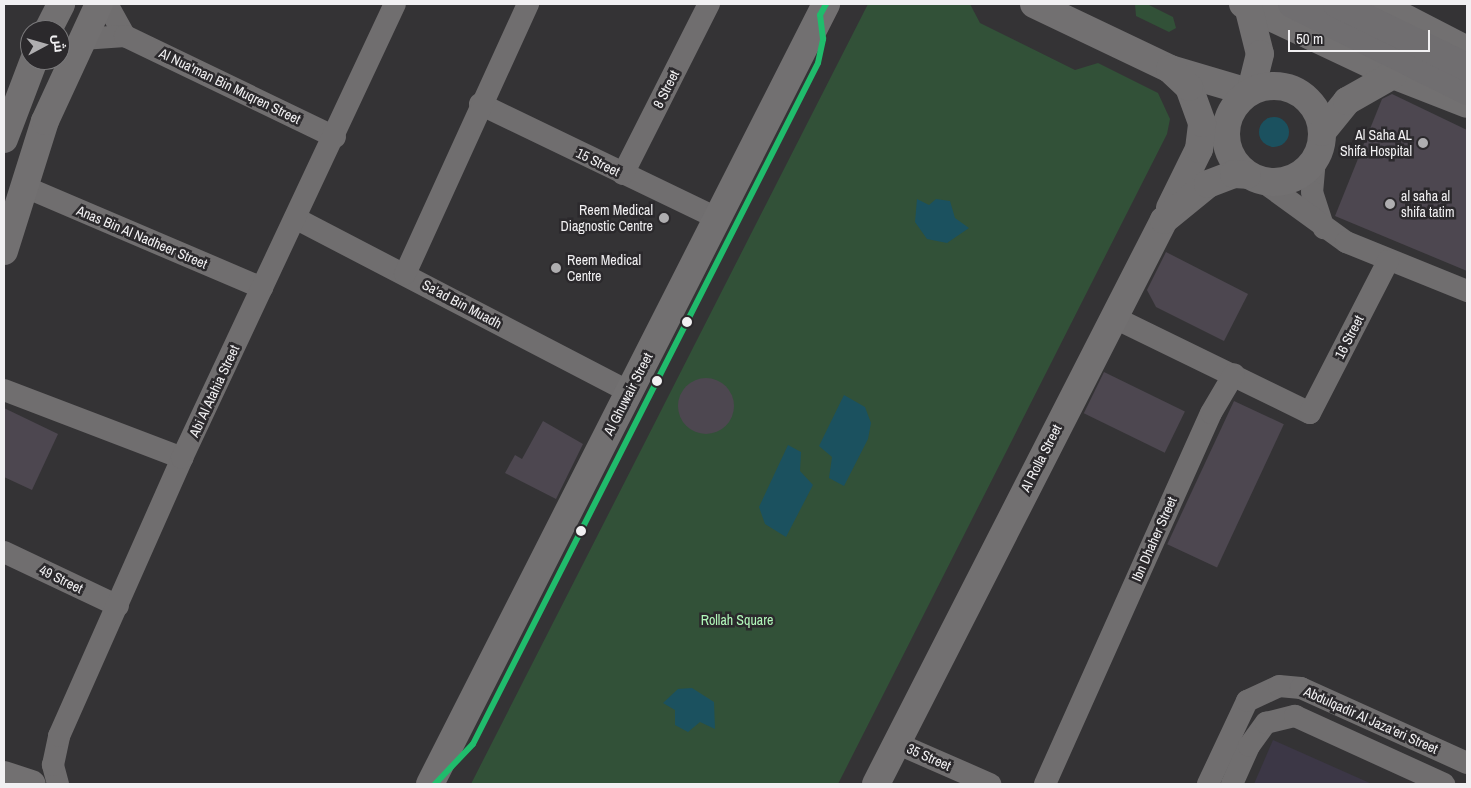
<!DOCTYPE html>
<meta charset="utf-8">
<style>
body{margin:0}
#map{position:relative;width:1471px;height:788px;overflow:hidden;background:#343335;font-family:"Archivo Narrow",Cairo,sans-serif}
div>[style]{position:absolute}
.commercial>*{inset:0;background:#3c3746}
.green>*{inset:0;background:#325138}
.water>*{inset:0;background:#1b515f}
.round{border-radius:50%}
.building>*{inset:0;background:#4d4750;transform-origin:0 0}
.street>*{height:22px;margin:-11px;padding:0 11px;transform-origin:11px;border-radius:11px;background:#706e6f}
.secondary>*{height:28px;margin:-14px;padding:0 14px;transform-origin:14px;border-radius:14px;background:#727071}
.secondary>.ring{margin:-14px;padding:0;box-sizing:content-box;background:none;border:28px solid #727071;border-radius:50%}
.primary>*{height:28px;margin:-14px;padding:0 14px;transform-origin:14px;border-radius:14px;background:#706e70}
.bus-1>*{height:6px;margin:-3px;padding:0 3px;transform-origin:3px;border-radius:3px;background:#20bc6c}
.dots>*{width:14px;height:14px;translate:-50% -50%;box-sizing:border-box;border:2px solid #2b292c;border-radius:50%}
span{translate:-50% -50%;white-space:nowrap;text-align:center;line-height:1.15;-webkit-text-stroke:5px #2b292c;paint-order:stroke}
.street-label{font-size:14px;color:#f1f0f2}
.poi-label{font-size:14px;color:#f1f0f2}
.right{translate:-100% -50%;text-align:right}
.left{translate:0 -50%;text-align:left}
.park-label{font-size:14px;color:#b1f8ba}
.frame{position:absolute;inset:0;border:5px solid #f1f0f2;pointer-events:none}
.north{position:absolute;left:20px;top:20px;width:50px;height:50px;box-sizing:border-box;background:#2b292c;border:1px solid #7a797b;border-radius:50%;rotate:84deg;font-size:14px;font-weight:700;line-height:20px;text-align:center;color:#f1f0f2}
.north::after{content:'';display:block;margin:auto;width:18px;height:22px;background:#afaeb0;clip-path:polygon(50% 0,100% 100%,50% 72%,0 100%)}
.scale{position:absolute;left:1288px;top:30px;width:142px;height:22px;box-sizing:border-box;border:2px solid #f1f0f2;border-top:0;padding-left:6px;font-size:15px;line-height:18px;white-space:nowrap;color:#f1f0f2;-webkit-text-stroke:4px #2b292c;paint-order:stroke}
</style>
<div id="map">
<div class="commercial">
<i style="clip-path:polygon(1273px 740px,1372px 784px,1254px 784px)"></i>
</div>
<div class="green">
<i style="clip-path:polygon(868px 4px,970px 4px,980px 23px,1075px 70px,1098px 63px,1158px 93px,1170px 119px,1167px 134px,838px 784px,471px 784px)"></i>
<i style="clip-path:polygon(1135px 4px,1147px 4px,1173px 17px,1176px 28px,1169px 32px,1136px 16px)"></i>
</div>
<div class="water">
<i class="round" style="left:1259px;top:117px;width:30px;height:30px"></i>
<i style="clip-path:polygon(917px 199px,929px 205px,936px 199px,950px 201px,955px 218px,969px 228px,947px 243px,927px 239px,915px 222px)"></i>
<i style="clip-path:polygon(844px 395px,865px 407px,871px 423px,868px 439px,844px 486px,829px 478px,832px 457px,819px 446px)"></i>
<i style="clip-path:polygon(788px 445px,801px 452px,800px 471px,813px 485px,786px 537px,765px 524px,759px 507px)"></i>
<i style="clip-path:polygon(692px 688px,714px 702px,715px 729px,700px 722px,688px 732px,675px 725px,675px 710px,663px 703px,678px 689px)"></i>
</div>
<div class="building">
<i style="clip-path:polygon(1392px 94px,1467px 130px,1467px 271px,1335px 216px,1382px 99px)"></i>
<i style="clip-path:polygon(1166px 252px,1248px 294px,1224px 341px,1156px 307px,1147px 290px)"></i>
<i style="left:1104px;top:372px;width:90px;height:46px;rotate:26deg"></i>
<i class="round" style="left:678px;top:378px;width:56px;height:56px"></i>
<i style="left:1234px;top:401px;width:55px;height:158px;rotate:25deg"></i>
<i style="clip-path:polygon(4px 408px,58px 434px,32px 490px,4px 477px)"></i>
<i style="clip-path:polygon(543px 421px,583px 444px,556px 499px,505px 473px,515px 455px,522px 459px)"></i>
</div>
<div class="street">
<i style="left:107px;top:4px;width:37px;rotate:61deg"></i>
<i style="left:82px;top:39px;width:43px;rotate:-4deg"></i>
<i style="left:125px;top:36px;width:233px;rotate:25.7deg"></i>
<i style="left:480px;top:104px;width:263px;rotate:25.7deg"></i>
<i style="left:1315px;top:159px;width:33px;rotate:95deg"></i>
<i style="left:1312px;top:192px;width:38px;rotate:72deg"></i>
<i style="left:623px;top:174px;width:191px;rotate:-63.2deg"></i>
<i style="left:1262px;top:181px;width:104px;rotate:36deg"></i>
<i style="left:1346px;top:242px;width:131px;rotate:22deg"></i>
<i style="left:23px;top:186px;width:260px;rotate:23.1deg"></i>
<i style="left:295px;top:218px;width:377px;rotate:27.5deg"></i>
<i style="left:405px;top:274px;width:297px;rotate:-65.5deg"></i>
<i style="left:1113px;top:317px;width:219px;rotate:26deg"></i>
<i style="left:1310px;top:413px;width:171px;rotate:-62.8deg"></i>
<i style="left:4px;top:390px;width:191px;rotate:20.9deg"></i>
<i style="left:4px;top:552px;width:126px;rotate:25.3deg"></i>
<i style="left:896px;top:743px;width:103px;rotate:23.6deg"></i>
<i style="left:58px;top:784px;width:20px;rotate:-105deg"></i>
<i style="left:53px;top:765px;width:30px;rotate:-78deg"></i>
<i style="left:59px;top:736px;width:304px;rotate:-66.1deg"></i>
<i style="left:182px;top:458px;width:501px;rotate:-64.87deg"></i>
<i style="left:1045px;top:784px;width:406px;rotate:-65.9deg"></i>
<i style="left:1211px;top:413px;width:45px;rotate:-59.5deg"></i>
<i style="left:1208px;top:784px;width:92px;rotate:-64.8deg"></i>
<i style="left:1247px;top:701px;width:35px;rotate:-25deg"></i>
<i style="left:1279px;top:686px;width:22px;rotate:5deg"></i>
<i style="left:1301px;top:688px;width:182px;rotate:24.3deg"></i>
<i style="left:1232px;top:784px;width:42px;rotate:-65.9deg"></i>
<i style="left:1249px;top:746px;width:29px;rotate:-54deg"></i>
<i style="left:1266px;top:723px;width:30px;rotate:-14deg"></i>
<i style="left:1295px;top:716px;width:164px;rotate:24.5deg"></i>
</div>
<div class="secondary">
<i style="left:1034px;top:4px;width:151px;rotate:25.5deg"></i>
<i style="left:1170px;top:69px;width:81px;rotate:16.4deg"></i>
<i style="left:1243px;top:4px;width:166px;rotate:25.3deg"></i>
<i style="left:1393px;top:75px;width:79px;rotate:21.4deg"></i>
<i style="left:1378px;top:4px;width:100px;rotate:27.3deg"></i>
<i style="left:1248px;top:6px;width:49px;rotate:76deg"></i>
<i style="left:1260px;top:54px;width:38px;rotate:104deg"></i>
<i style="left:48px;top:30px;width:29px;rotate:-63deg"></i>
<i class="ring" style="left:1226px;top:86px;width:68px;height:68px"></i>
<i style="left:1322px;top:132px;width:40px;rotate:-51deg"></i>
<i style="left:1347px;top:101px;width:53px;rotate:-29.5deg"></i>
<i style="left:4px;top:139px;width:85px;rotate:-69.2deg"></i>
<i style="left:1170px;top:208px;width:66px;rotate:-63.8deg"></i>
<i style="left:1199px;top:149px;width:26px;rotate:-83deg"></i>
<i style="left:1202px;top:123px;width:38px;rotate:-110deg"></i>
<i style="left:1189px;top:87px;width:26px;rotate:-137deg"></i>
<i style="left:4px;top:251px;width:136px;rotate:-72.5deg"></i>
<i style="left:45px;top:121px;width:129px;rotate:-65.2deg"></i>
<i style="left:4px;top:775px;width:29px;rotate:18deg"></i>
<i style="left:430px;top:784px;width:875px;rotate:-63.08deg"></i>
<i style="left:876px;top:784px;width:633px;rotate:-62.95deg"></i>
<i style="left:1164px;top:220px;width:57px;rotate:-39.3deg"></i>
<i style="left:1208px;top:184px;width:28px;rotate:-21deg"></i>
<i style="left:1234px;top:174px;width:13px;rotate:4deg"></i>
</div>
<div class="primary">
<i style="left:1292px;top:4px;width:195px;rotate:26.4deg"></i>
<i style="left:1337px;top:4px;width:144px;rotate:25.9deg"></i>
</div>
<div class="bus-1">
<i style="left:435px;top:784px;width:55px;rotate:-46.5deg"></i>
<i style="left:473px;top:744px;width:763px;rotate:-63.13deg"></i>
<i style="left:818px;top:63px;width:25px;rotate:-78deg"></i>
<i style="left:823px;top:39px;width:24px;rotate:-97deg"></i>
<i style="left:820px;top:15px;width:13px;rotate:-61deg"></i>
</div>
<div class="dots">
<i style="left:1423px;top:143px;background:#afaeb0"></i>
<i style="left:1390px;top:204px;background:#afaeb0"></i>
<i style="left:664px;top:218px;background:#afaeb0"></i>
<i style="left:556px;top:268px;background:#afaeb0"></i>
<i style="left:687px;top:322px;background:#f1f0f2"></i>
<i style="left:657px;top:381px;background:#f1f0f2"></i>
<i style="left:581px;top:531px;background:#f1f0f2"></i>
</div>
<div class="street-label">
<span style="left:230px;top:86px;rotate:26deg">Al Nua'man Bin Muqren Street</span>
<span style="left:666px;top:89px;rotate:-63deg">8 Street</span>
<span style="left:598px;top:162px;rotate:26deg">15 Street</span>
<span style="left:142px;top:237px;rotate:23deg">Anas Bin Al Nadheer Street</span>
<span style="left:462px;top:304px;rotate:28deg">Sa'ad Bin Muadh</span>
<span style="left:1349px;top:337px;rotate:-63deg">16 Street</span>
<span style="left:214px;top:391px;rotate:-65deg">Abi Al Atahia Street</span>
<span style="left:628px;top:394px;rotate:-63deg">Al Ghuwair Street</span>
<span style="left:1041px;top:458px;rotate:-63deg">Al Rolla Street</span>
<span style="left:1154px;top:539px;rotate:-66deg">Ibn Dhaher Street</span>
<span style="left:61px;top:579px;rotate:26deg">49 Street</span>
<span style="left:1371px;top:720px;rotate:24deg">Abdulqadir Al Jaza'eri Street</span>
<span style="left:929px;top:757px;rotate:24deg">35 Street</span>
</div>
<div class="poi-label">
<span class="right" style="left:1412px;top:143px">Al Saha AL<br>Shifa Hospital</span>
<span class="left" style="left:1401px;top:204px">al saha al<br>shifa tatim</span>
<span class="right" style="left:653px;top:218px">Reem Medical<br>Diagnostic Centre</span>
<span class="left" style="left:567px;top:268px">Reem Medical<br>Centre</span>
</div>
<div class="park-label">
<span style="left:737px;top:620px">Rollah Square</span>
</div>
<div class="frame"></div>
<div class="north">ش</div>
<div class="scale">50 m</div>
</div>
